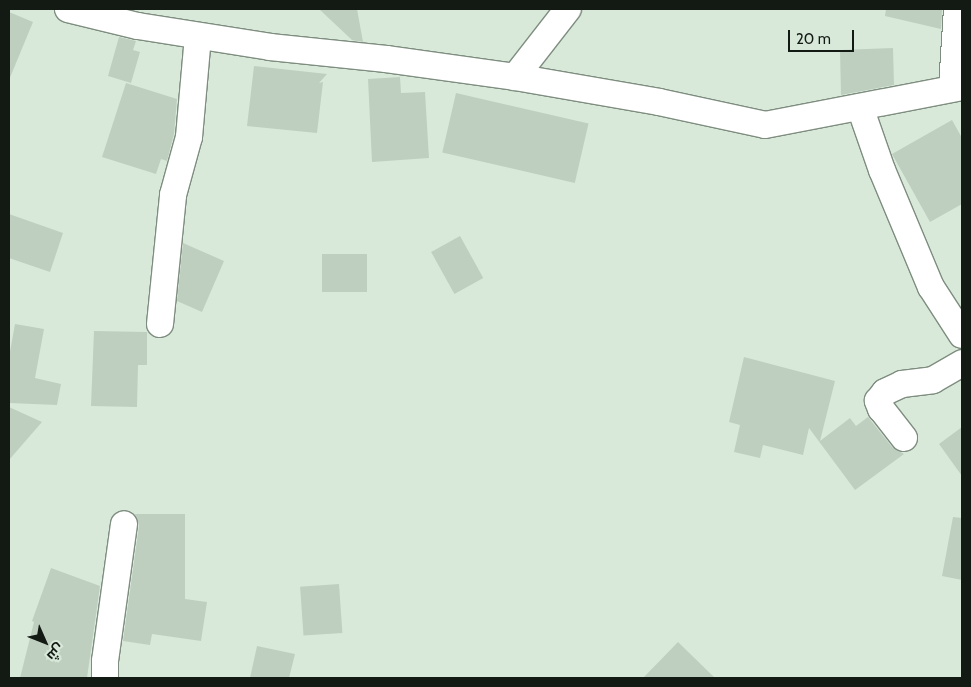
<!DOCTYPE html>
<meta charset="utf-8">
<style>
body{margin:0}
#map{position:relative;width:971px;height:687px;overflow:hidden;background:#d8e9da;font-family:Cabin,Cairo,sans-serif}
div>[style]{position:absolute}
.building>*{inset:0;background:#becfc0;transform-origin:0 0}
.roads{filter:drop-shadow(1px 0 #7e8d7f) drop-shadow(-1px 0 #7e8d7f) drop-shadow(0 1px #7e8d7f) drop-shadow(0 -1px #7e8d7f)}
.street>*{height:26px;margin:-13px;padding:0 13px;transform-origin:13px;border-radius:13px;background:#fff}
span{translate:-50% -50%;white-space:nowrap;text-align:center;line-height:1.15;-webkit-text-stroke:4.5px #d8e9da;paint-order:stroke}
.frame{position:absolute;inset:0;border:10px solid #131913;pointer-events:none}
.north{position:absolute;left:20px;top:617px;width:50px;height:50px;-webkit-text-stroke:4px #d8e9da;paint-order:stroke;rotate:134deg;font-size:14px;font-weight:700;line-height:20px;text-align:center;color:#131913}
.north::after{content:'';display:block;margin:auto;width:18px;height:22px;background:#131913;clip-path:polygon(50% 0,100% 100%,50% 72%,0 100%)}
.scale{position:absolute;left:788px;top:30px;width:66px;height:22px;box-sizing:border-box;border:2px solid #131913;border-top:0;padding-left:6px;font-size:15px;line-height:18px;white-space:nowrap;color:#131913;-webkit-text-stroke:4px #d8e9da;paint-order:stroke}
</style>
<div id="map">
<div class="building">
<i style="clip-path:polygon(319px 9px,357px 9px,363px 42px,352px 40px)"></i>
<i style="clip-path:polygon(886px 9px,942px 9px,941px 29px,885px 16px)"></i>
<i style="clip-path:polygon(9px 12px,33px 22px,9px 80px)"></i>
<i style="clip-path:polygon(119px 37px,136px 41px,133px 50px,140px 52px,131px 83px,108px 76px)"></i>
<i style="clip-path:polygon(893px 48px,894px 85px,841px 95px,840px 50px)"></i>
<i style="clip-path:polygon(254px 66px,327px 74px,319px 83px,323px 82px,317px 133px,247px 126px)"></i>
<i style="clip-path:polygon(400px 77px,401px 93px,425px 92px,429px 158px,372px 162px,368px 79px)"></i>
<i style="clip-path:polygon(126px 83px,177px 99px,174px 134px,167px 161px,161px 159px,156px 174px,102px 157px)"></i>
<i style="left:456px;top:93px;width:136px;height:61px;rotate:13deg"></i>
<i style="clip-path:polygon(952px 120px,962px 138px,962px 204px,930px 222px,892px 154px)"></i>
<i style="clip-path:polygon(9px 214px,63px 233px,50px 272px,9px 258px)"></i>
<i style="left:460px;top:236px;width:48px;height:33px;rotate:61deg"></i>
<i style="clip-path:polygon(183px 243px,224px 261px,202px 312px,177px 301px)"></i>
<i style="left:322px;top:254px;width:45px;height:38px"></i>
<i style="clip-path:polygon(15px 324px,44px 329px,35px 378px,61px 384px,57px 405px,9px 403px,9px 357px)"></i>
<i style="clip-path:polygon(94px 331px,147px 332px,147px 365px,138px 365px,137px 407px,91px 406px)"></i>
<i style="clip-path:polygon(744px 357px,835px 381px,820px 441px,850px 418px,856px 426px,868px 417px,892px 447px,904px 454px,855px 490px,809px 428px,803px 455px,763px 445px,760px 458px,734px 452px,740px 425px,729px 422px)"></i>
<i style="clip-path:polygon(9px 407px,42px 422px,9px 460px)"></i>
<i style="clip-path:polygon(962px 427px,962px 476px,939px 444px)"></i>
<i style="clip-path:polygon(135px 514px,185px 514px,185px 599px,207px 602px,201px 641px,152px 634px,150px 645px,123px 641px,139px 526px)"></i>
<i style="clip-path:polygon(953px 517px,962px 518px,962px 580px,942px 576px)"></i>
<i style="clip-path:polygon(51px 568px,100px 586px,87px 678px,20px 678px,34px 622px,32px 621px)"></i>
<i style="left:339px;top:584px;width:49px;height:39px;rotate:86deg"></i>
<i style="clip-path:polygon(678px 642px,715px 678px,643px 678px)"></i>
<i style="clip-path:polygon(257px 646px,295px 654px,289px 678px,250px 678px)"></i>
</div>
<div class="roads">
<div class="street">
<i style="left:68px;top:9px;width:72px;rotate:13.7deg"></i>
<i style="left:138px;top:26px;width:134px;rotate:9deg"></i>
<i style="left:270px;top:47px;width:117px;rotate:5.9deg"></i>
<i style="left:386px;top:59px;width:130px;rotate:7.9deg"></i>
<i style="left:515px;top:77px;width:146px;rotate:9.8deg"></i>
<i style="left:659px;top:102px;width:108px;rotate:12.2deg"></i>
<i style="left:765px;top:125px;width:201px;rotate:-10.9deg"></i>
<i style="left:515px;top:77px;width:86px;rotate:-52.1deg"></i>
<i style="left:952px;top:88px;width:79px;rotate:-86.4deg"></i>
<i style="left:860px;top:107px;width:67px;rotate:70.8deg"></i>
<i style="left:882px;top:170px;width:127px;rotate:67.3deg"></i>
<i style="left:931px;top:287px;width:57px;rotate:57.1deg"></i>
<i style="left:160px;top:324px;width:130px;rotate:-84.2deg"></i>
<i style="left:173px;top:195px;width:60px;rotate:-74.6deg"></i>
<i style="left:189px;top:137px;width:101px;rotate:-84.9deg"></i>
<i style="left:904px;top:438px;width:37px;rotate:-128deg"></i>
<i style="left:881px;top:409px;width:9px;rotate:-111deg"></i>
<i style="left:878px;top:401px;width:11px;rotate:-52deg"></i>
<i style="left:885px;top:392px;width:19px;rotate:-25deg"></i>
<i style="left:902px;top:384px;width:31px;rotate:-7deg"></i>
<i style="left:933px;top:380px;width:34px;rotate:-30deg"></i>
<i style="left:105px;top:678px;width:17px;rotate:-90deg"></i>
<i style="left:105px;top:661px;width:138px;rotate:-82.1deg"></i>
</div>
</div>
<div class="frame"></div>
<div class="north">ش</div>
<div class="scale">20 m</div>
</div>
